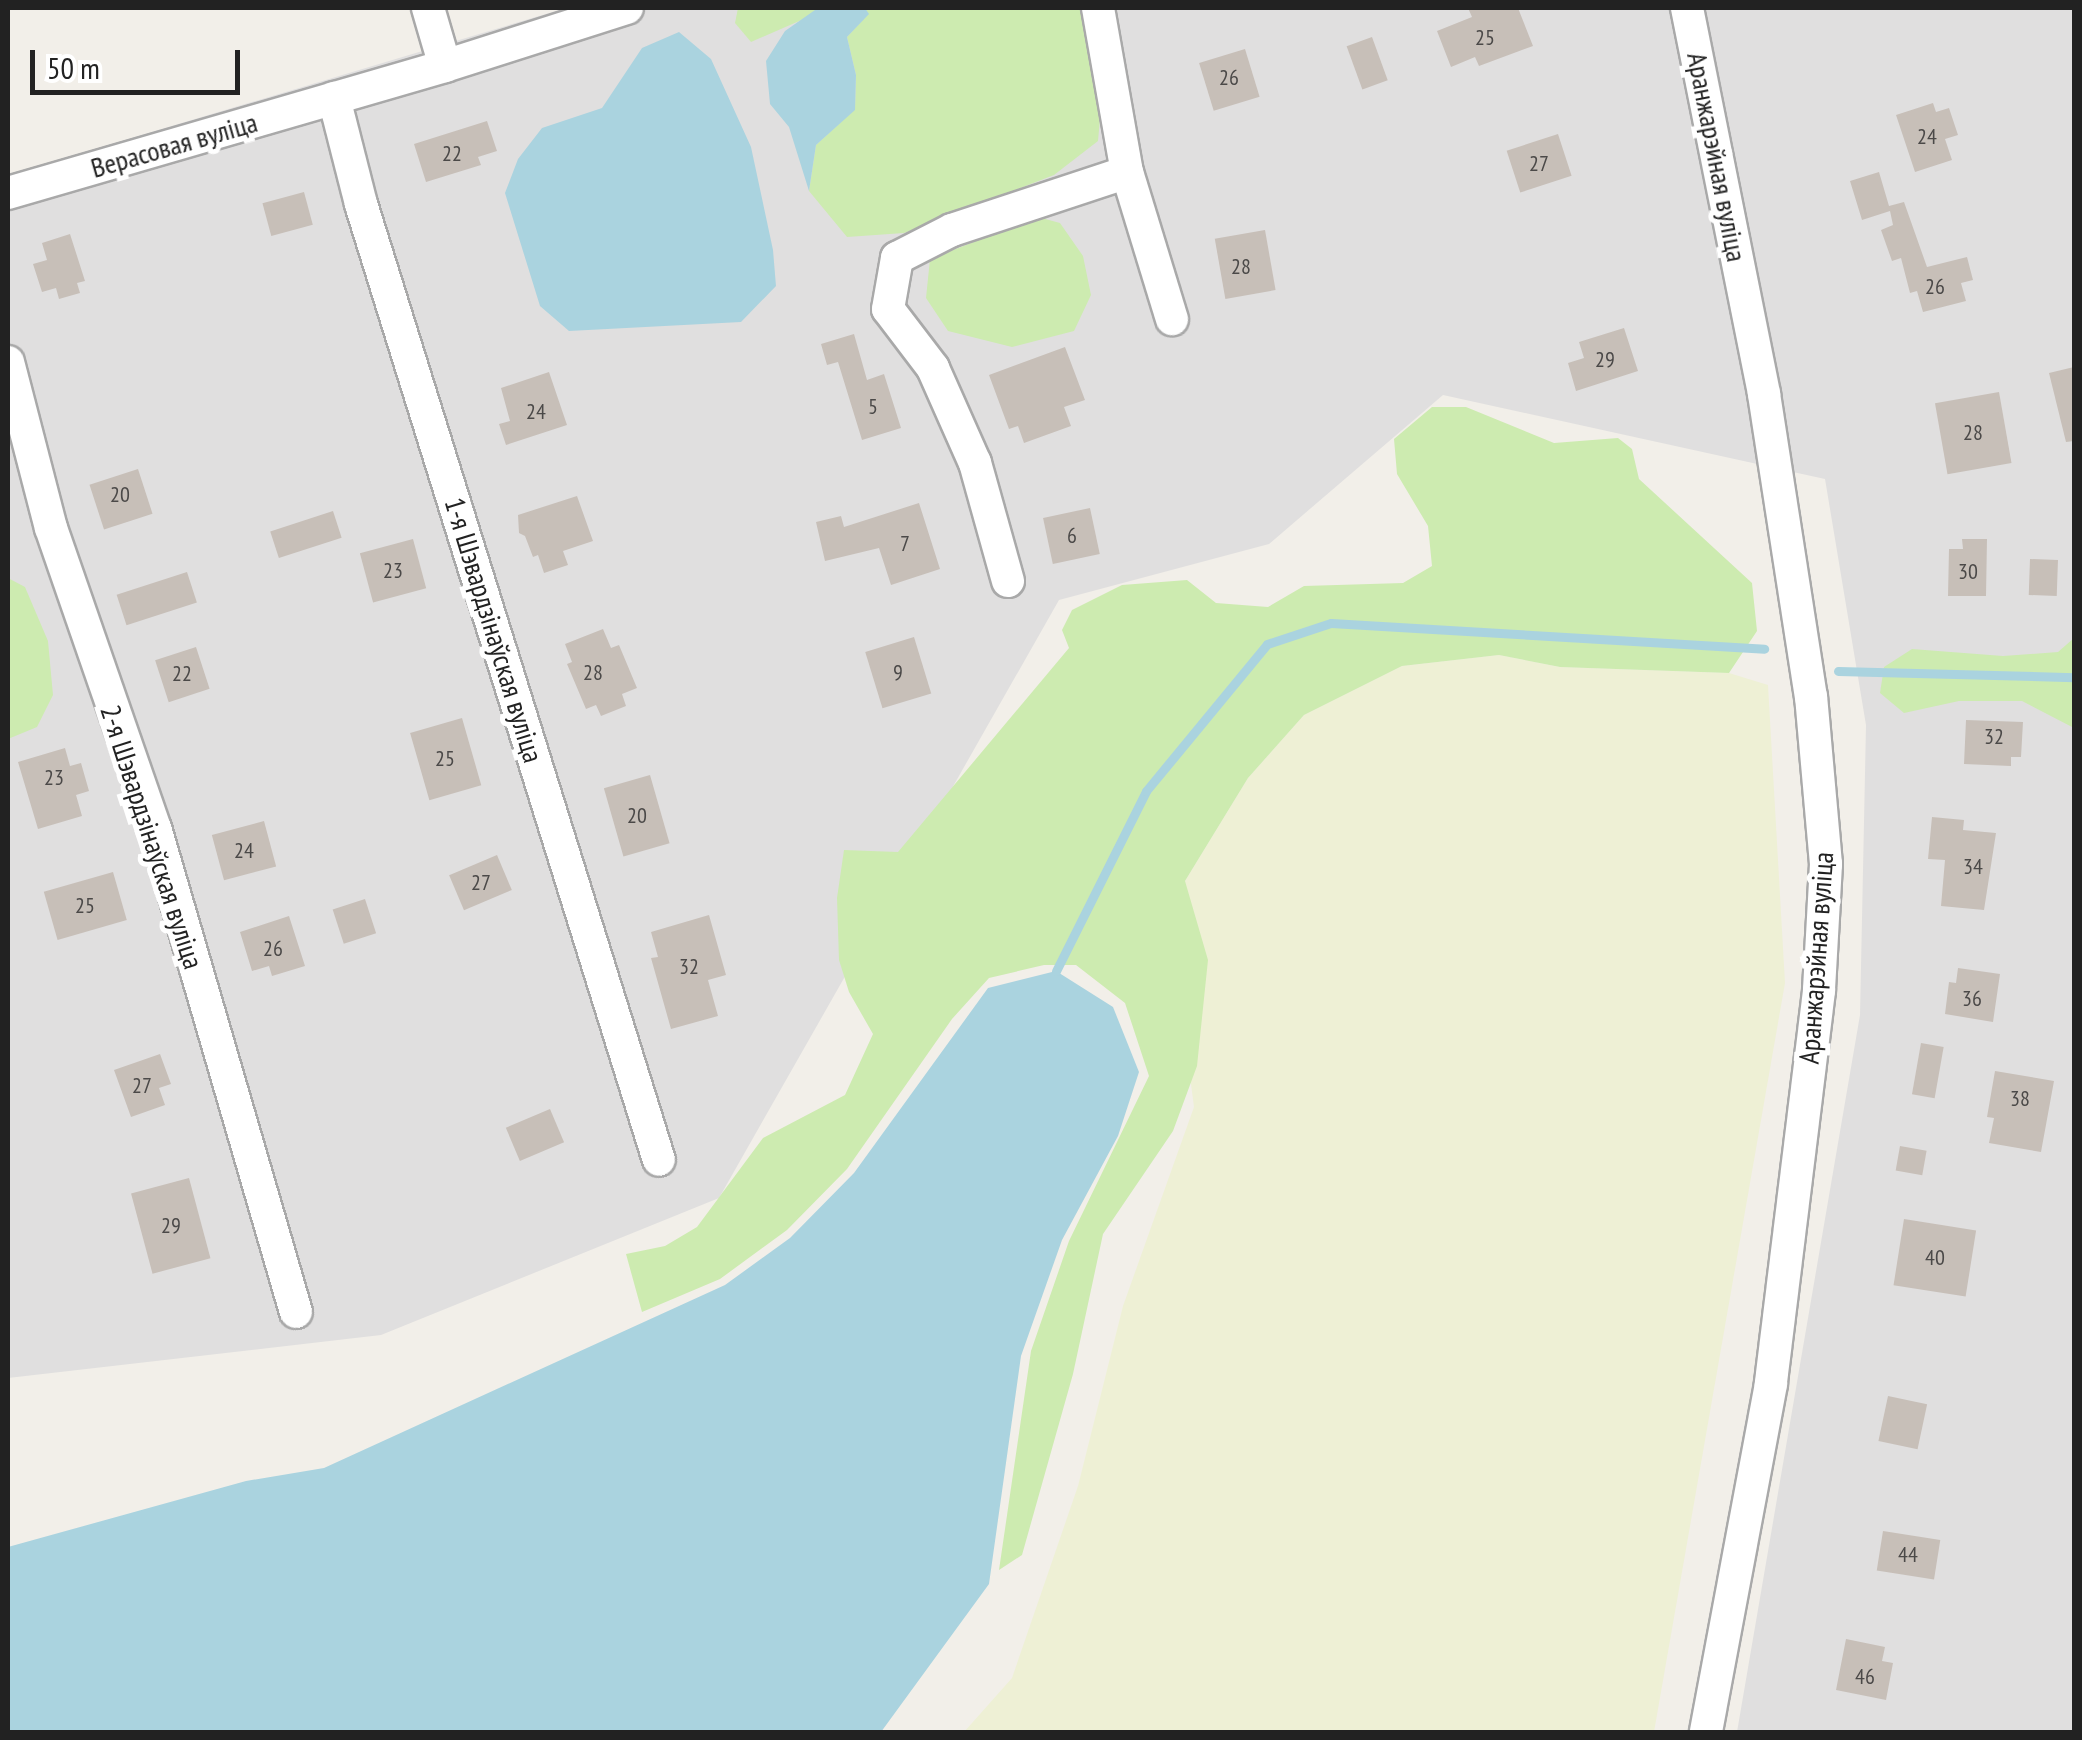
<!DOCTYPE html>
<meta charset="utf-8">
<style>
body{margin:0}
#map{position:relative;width:2082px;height:1740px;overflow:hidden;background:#f2efe9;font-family:"PT Sans Narrow",sans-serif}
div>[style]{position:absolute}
.residential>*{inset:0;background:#e0dfdf}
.farmland>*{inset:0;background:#eef0d5}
.grass>*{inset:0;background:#cdebb0}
.water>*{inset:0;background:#aad3df}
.stream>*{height:9px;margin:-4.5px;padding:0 4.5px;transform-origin:4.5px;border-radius:4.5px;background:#aad3df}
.building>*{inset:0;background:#c7bfb8;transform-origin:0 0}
.roads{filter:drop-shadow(2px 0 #a9a9a9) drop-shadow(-2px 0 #a9a9a9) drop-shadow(0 2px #a9a9a9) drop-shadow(0 -2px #a9a9a9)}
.minor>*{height:32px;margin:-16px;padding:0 16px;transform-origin:16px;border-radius:16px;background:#fff}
span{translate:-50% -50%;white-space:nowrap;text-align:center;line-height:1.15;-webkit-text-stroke:10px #fff;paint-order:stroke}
.number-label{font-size:22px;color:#4b4948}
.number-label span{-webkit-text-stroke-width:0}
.street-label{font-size:28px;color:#222}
.frame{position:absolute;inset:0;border:10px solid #222;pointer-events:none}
.scale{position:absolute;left:30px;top:50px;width:210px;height:45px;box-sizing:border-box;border:5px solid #222;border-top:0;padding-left:12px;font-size:30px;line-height:35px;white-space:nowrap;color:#222;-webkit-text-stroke:8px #fff;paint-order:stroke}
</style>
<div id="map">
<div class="residential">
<i style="clip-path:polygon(566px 8px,2074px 8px,2074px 1732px,1737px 1732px,1860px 1015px,1866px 725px,1825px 479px,1443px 395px,1269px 544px,1059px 600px,719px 1198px,381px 1335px,8px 1378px,8px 175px)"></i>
</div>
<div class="farmland">
<i style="clip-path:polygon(1499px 655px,1560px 667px,1729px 673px,1768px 685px,1785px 983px,1654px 1732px,964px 1732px,1012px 1678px,1078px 1486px,1123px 1306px,1194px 1107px,1182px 1016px,1185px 881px,1248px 778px,1304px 715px,1402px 666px)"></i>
</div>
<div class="grass">
<i style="clip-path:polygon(738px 8px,829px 8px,751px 42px,735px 23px)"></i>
<i style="clip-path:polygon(865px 8px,1081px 8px,1102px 97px,1098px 141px,1054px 175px,904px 233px,847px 237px,809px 191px,816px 145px,855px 109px,856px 75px,847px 37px,868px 14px)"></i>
<i style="clip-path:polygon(1038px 217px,1060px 223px,1083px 256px,1091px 295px,1074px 331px,1012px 347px,948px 331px,926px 298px,930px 259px)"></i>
<i style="clip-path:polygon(1432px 407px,1466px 407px,1554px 443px,1618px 438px,1632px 449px,1639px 479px,1752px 583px,1757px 631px,1729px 673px,1560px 667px,1499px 655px,1402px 666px,1304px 715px,1248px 778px,1185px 881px,1208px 960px,1197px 1066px,1173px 1131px,1103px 1234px,1073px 1374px,1022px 1555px,999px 1570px,1031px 1351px,1069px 1241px,1149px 1076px,1125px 1003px,1076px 965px,1044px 965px,989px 978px,952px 1019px,847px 1169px,787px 1230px,720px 1279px,642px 1312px,626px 1254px,665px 1246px,697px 1227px,763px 1138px,845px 1095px,873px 1034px,849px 992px,839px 960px,837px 898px,844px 850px,898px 852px,1069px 648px,1062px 630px,1072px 610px,1122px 585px,1187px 580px,1216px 603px,1268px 607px,1304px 586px,1403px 583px,1432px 566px,1428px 526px,1397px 474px,1394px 439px)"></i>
<i style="clip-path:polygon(8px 578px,25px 587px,48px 641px,53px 695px,37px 727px,8px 739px)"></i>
<i style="clip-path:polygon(2074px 638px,2074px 728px,2022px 701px,1959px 701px,1904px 713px,1880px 693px,1884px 667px,1912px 649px,2003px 656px,2058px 652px)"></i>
</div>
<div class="water">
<i style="clip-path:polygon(829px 8px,865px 8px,869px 14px,847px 37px,856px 75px,855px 110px,816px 145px,809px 191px,789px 127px,770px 104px,766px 61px,785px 31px,815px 10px)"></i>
<i style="clip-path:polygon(679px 32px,711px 59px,751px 147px,773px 250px,776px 286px,741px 322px,569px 331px,540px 306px,505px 193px,518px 159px,542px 128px,602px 108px,642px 48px)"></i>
<i style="clip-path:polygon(1056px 971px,1113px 1007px,1139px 1072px,1118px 1136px,1062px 1240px,1021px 1356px,989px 1584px,881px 1732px,8px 1732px,8px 1547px,246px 1481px,324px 1468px,725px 1285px,790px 1238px,854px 1173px,988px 988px)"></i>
</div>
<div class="stream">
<i style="left:1838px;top:671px;width:236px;rotate:1.5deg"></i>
<i style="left:1056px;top:971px;width:201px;rotate:-63.4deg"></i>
<i style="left:1146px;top:791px;width:190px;rotate:-50.5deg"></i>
<i style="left:1267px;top:644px;width:67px;rotate:-18.2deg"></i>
<i style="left:1331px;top:623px;width:434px;rotate:3.4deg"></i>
</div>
<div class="building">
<i style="clip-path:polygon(1468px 8px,1518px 8px,1533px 46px,1479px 66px,1475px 57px,1451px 67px,1437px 31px,1472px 17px)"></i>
<i style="left:1372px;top:37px;width:46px;height:27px;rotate:70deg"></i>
<i style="left:1245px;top:49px;width:50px;height:48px;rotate:73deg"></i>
<i style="clip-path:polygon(1933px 103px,1936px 112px,1949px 108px,1958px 135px,1945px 139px,1952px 160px,1915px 172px,1896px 115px)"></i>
<i style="clip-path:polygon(487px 121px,497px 151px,478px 157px,481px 165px,426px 182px,414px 144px)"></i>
<i style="left:1558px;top:134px;width:44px;height:54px;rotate:72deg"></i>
<i style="clip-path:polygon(1879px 172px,1889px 206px,1904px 202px,1927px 267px,1967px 257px,1973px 280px,1961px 283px,1966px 301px,1923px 312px,1917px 291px,1910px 293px,1901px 258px,1892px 261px,1881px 230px,1893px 225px,1890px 211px,1862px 220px,1850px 181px)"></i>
<i style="left:304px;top:192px;width:34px;height:43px;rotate:75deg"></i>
<i style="left:1265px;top:230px;width:61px;height:51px;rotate:80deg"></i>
<i style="clip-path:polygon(70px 234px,85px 281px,77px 283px,80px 293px,59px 299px,56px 288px,42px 292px,33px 264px,47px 260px,42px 243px)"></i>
<i style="clip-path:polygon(1624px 328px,1638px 371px,1576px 391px,1568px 363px,1584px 358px,1579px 342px)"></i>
<i style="clip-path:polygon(854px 334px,867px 380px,884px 374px,901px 428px,862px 440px,838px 362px,827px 365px,821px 344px)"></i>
<i style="clip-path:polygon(1065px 347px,1085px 400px,1064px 407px,1071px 426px,1024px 443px,1018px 426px,1009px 429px,989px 375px)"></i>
<i style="clip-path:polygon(2074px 367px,2074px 441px,2066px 442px,2049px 373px)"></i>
<i style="clip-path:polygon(549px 372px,567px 425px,506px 445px,499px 424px,510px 421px,501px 388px)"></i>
<i style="left:1999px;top:392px;width:72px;height:65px;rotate:80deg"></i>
<i style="left:138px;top:469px;width:47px;height:51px;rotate:72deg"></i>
<i style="clip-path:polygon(577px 496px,593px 541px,563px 551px,568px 565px,544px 573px,538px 555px,533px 557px,525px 536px,519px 533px,518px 515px)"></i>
<i style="clip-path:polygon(919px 503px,940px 569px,891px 585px,879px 548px,825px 561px,816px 522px,841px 516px,844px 527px)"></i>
<i style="left:1090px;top:508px;width:47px;height:48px;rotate:78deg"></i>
<i style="left:333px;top:511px;width:28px;height:66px;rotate:72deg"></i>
<i style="left:413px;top:539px;width:51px;height:55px;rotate:75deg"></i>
<i style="clip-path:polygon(1962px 539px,1987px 539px,1986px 596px,1948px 596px,1949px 549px,1963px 549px)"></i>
<i style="left:2030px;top:559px;width:28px;height:36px;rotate:2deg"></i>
<i style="left:187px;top:572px;width:32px;height:74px;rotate:72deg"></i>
<i style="clip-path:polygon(603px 629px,611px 648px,619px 645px,637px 688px,622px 694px,626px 706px,601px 716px,596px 705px,586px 709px,567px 664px,572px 662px,565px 644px)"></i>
<i style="left:914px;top:637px;width:59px;height:51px;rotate:73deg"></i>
<i style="left:196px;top:647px;width:44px;height:43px;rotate:72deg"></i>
<i style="left:462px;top:718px;width:70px;height:54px;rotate:74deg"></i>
<i style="clip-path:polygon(1966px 720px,2023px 722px,2021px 757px,2011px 757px,2011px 766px,1964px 764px)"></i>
<i style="clip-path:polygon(65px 748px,70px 766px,81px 763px,89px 791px,76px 795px,82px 816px,38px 829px,18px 762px)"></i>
<i style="left:650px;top:775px;width:71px;height:48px;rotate:74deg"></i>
<i style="clip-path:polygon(1932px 817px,1964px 820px,1963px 830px,1996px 833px,1984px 910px,1941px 906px,1945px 860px,1928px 859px)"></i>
<i style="left:264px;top:821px;width:47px;height:54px;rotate:75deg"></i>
<i style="left:497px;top:855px;width:38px;height:52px;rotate:67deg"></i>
<i style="left:113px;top:872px;width:50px;height:72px;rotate:74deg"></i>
<i style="left:365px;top:899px;width:36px;height:34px;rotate:72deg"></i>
<i style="clip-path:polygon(709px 915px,726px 975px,708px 980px,718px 1016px,671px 1029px,651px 958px,658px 957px,651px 932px)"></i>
<i style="clip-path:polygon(289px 916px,305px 966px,272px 976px,269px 966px,252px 971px,240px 932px)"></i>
<i style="clip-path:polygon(1958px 968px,2000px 974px,1993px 1022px,1945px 1014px,1949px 982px,1956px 983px)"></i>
<i style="left:1921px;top:1043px;width:23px;height:52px;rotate:10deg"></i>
<i style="clip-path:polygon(160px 1054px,171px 1084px,159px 1088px,165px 1105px,131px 1117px,114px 1070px)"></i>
<i style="clip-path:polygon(1995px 1071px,2054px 1081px,2041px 1152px,1989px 1143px,1994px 1118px,1987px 1117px)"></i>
<i style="left:550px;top:1109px;width:36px;height:48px;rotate:67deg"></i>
<i style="left:1900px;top:1146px;width:27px;height:25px;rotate:10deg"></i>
<i style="left:189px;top:1178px;width:83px;height:60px;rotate:75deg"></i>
<i style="left:1904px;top:1219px;width:73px;height:67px;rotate:9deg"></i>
<i style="left:1888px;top:1396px;width:40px;height:46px;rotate:12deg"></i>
<i style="left:1883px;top:1531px;width:58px;height:40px;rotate:9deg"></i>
<i style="clip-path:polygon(1846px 1639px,1885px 1647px,1882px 1661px,1893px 1663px,1886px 1700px,1836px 1690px)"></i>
</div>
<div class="roads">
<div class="minor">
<i style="left:428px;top:8px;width:60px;rotate:73.7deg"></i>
<i style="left:1098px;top:8px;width:167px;rotate:80deg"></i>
<i style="left:1127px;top:172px;width:154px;rotate:73deg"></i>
<i style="left:1687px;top:8px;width:394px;rotate:78.7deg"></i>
<i style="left:1764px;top:394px;width:306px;rotate:81.2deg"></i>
<i style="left:1811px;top:696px;width:169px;rotate:84.9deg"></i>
<i style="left:1826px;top:864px;width:127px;rotate:93.2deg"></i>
<i style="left:1819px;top:991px;width:396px;rotate:97deg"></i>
<i style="left:1771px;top:1384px;width:354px;rotate:100.6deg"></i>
<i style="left:334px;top:98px;width:109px;rotate:75.7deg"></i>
<i style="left:361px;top:204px;width:1001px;rotate:72.69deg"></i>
<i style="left:8px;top:193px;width:455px;rotate:-16.2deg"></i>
<i style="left:445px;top:66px;width:191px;rotate:-17.7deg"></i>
<i style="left:8px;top:362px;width:171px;rotate:75.5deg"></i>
<i style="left:51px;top:528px;width:318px;rotate:70.9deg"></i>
<i style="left:155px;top:828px;width:504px;rotate:73.76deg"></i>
<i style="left:1008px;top:581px;width:123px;rotate:-105.6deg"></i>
<i style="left:975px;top:463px;width:104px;rotate:-113.9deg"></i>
<i style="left:933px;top:368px;width:74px;rotate:-127.3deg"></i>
<i style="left:888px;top:309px;width:52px;rotate:-80deg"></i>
<i style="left:897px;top:258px;width:62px;rotate:-27deg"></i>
<i style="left:952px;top:230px;width:184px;rotate:-18.3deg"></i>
</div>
</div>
<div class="number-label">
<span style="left:1485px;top:38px">25</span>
<span style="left:1229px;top:78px">26</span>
<span style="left:1927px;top:137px">24</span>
<span style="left:452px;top:154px">22</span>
<span style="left:1539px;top:164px">27</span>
<span style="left:1241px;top:267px">28</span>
<span style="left:1935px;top:287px">26</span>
<span style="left:1605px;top:360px">29</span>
<span style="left:873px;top:407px">5</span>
<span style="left:536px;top:412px">24</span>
<span style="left:1973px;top:433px">28</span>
<span style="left:120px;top:495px">20</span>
<span style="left:1072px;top:536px">6</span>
<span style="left:905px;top:544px">7</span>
<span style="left:393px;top:571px">23</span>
<span style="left:1968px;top:572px">30</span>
<span style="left:593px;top:673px">28</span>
<span style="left:898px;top:673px">9</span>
<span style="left:182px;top:674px">22</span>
<span style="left:1994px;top:737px">32</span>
<span style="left:445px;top:759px">25</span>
<span style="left:54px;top:778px">23</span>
<span style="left:637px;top:816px">20</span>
<span style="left:244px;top:851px">24</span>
<span style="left:1973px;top:867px">34</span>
<span style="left:481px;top:883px">27</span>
<span style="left:85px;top:906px">25</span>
<span style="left:273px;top:949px">26</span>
<span style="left:689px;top:967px">32</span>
<span style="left:1972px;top:999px">36</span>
<span style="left:142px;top:1086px">27</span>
<span style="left:2020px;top:1099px">38</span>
<span style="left:171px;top:1226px">29</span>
<span style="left:1935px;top:1258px">40</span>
<span style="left:1908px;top:1555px">44</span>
<span style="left:1865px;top:1677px">46</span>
</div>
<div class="street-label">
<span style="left:174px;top:145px;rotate:-16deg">Верасовая вуліца</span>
<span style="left:1717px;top:157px;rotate:79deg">Аранжарэйная вуліца</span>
<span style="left:494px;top:630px;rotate:73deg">1-я Шэвардзінаўская вуліца</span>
<span style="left:152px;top:837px;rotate:72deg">2-я Шэвардзінаўская вуліца</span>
<span style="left:1816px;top:958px;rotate:-86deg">Аранжарэйная вуліца</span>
</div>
<div class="frame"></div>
<div class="scale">50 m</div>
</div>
